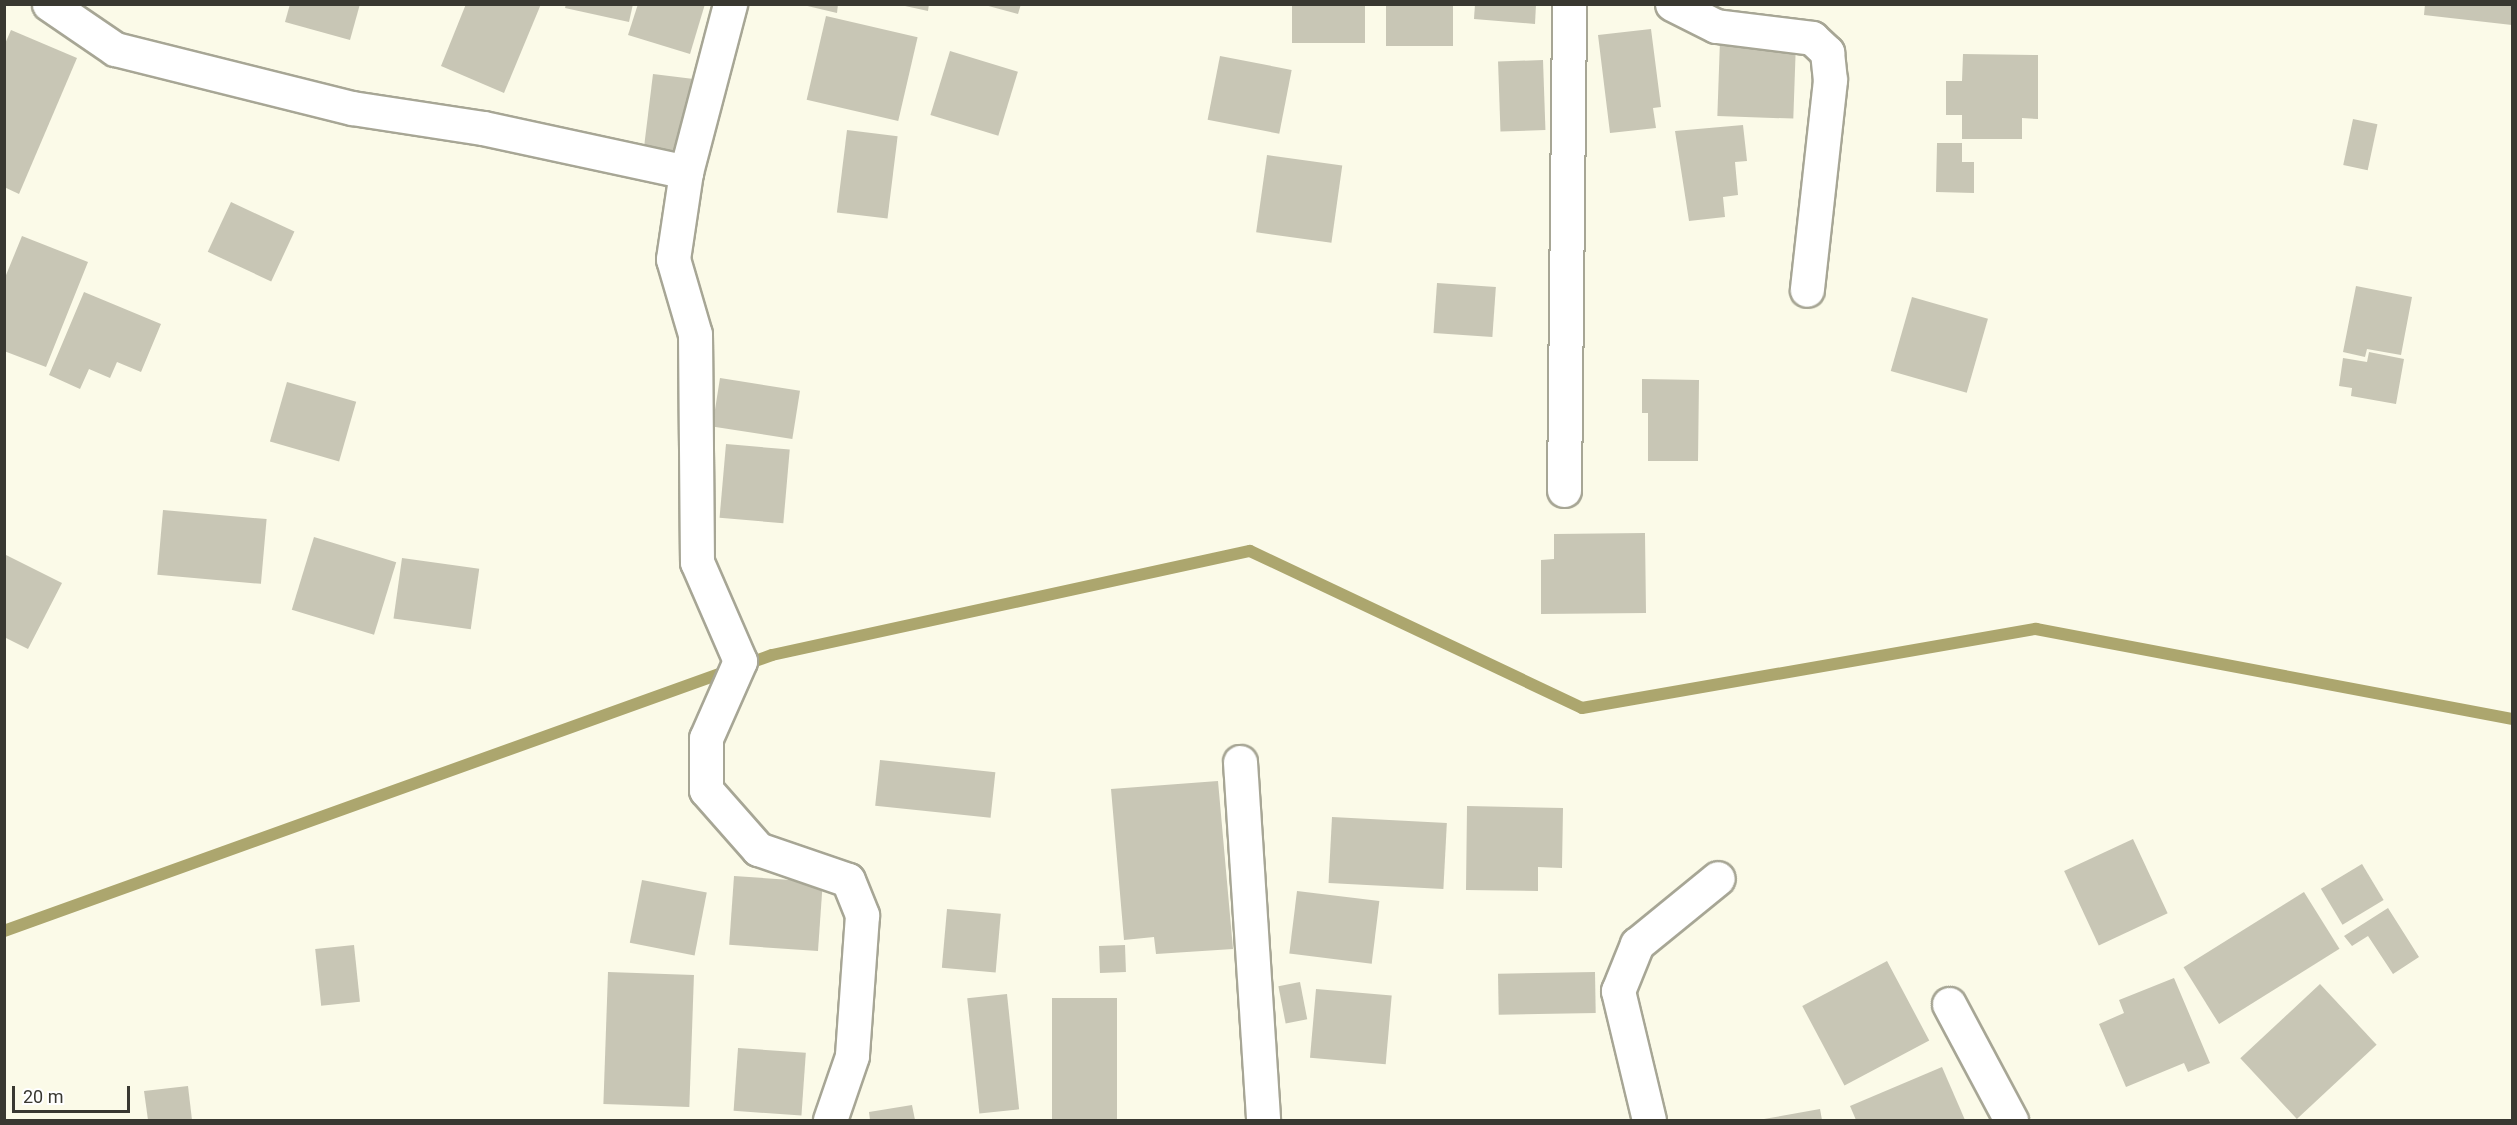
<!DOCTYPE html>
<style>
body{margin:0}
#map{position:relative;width:2517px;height:1125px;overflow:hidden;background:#fbfae8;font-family:Roboto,sans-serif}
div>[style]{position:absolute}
.stream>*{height:12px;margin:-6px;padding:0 6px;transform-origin:6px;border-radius:6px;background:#aca66e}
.building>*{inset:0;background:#c8c6b5;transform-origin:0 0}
.roads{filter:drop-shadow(2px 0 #a7a695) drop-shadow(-2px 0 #a7a695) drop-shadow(0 2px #a7a695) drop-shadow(0 -2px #a7a695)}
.street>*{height:33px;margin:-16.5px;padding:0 16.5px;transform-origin:16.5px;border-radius:16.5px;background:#fff}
span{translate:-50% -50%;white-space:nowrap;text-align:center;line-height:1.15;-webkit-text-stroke:4.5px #fff;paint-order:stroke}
.frame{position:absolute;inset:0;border:6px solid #393831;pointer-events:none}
.scale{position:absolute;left:12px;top:1086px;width:118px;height:27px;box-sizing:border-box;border:3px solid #393831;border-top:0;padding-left:8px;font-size:18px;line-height:21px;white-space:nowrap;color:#393831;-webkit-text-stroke:4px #fff;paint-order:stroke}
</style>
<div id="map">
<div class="stream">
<i style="left:4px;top:931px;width:816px;rotate:-19.77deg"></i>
<i style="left:772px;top:655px;width:489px;rotate:-12.3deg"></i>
<i style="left:1250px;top:551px;width:367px;rotate:25.3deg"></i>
<i style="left:1582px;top:708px;width:461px;rotate:-9.9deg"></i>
<i style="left:2036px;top:629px;width:484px;rotate:10.7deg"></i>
</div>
<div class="building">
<i style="clip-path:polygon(290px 4px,360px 4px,350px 40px,285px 22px)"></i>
<i style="clip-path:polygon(466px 4px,541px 4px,504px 93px,441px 66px)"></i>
<i style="clip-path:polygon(566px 4px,633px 4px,629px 22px,565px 8px)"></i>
<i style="clip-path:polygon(638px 4px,705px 4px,690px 54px,628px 35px)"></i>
<i style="clip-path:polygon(799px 4px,838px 4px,837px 13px)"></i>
<i style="clip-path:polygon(896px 4px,929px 4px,928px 11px)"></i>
<i style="clip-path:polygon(981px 4px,1021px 4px,1018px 14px)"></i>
<i style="left:1292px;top:4px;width:73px;height:39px"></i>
<i style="left:1386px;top:4px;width:67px;height:42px"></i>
<i style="clip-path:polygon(1475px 4px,1536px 4px,1535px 24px,1474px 19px)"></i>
<i style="clip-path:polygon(2425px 4px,2512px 4px,2512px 25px,2424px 15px)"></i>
<i style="left:826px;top:16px;width:94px;height:86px;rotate:13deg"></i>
<i style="clip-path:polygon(1651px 29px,1661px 107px,1653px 108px,1656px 128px,1610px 133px,1598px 35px)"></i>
<i style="clip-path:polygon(11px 30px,77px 58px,19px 194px,4px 187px,4px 46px)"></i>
<i style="left:1720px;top:40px;width:76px;height:76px;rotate:2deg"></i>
<i style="left:950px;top:51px;width:71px;height:67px;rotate:17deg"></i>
<i style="clip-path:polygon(1963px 54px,2038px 55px,2038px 119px,2022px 118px,2022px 139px,1962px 139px,1962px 115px,1946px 115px,1946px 81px,1962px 81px)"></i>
<i style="left:1220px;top:56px;width:73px;height:65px;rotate:11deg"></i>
<i style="left:1543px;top:60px;width:70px;height:45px;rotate:88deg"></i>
<i style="left:653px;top:74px;width:39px;height:75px;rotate:7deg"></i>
<i style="left:2353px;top:119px;width:25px;height:47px;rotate:12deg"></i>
<i style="clip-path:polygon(1743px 125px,1747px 161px,1735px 162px,1738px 195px,1723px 197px,1725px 217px,1689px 221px,1675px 131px)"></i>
<i style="left:847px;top:130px;width:51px;height:83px;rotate:7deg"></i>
<i style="clip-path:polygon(1937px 143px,1962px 143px,1962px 162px,1974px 162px,1974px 193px,1936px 192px)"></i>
<i style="left:1267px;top:155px;width:76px;height:78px;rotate:8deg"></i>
<i style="left:231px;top:202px;width:70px;height:55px;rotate:25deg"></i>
<i style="clip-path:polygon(22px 236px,88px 262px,46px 367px,4px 351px,4px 280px)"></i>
<i style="left:1437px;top:283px;width:59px;height:50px;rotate:4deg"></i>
<i style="clip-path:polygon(2356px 286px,2412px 297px,2401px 355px,2367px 349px,2365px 357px,2343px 352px)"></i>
<i style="clip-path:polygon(84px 292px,161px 324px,141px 372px,117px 362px,110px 378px,89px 369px,80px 389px,49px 375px)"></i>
<i style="left:1912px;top:297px;width:79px;height:77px;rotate:16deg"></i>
<i style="clip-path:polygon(2369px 352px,2404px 359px,2396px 404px,2351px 396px,2352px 388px,2339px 386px,2343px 358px,2367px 362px)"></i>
<i style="left:720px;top:378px;width:81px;height:49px;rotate:9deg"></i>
<i style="clip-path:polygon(1642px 379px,1699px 380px,1698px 461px,1648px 461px,1648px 413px,1642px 413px)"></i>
<i style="left:287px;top:382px;width:72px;height:62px;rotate:16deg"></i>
<i style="left:726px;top:444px;width:64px;height:74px;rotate:5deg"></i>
<i style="left:163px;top:510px;width:104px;height:65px;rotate:5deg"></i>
<i style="clip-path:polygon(1645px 533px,1646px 613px,1541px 614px,1541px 560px,1554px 559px,1554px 534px)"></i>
<i style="left:314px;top:537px;width:86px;height:76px;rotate:17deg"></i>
<i style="clip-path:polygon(4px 554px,62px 583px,28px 649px,4px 637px)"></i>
<i style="left:402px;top:558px;width:78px;height:61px;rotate:8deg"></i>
<i style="left:880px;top:760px;width:116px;height:46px;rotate:6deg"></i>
<i style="clip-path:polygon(1218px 781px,1233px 949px,1156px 954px,1154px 937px,1124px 940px,1111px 789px)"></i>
<i style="clip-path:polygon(1467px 806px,1563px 808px,1562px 868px,1538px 867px,1538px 891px,1466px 890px)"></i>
<i style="left:1332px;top:817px;width:115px;height:66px;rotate:3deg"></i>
<i style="left:2133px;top:839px;width:82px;height:76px;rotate:65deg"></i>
<i style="left:2362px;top:864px;width:42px;height:48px;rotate:59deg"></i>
<i style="left:734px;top:876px;width:89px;height:69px;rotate:4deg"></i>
<i style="left:642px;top:880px;width:66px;height:64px;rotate:11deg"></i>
<i style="left:1297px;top:891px;width:83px;height:63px;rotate:7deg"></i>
<i style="left:2304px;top:892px;width:67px;height:142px;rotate:58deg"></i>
<i style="clip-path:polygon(2388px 908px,2419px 957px,2393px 974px,2368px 936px,2352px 946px,2344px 936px)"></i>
<i style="left:947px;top:909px;width:54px;height:59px;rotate:5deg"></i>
<i style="left:354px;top:945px;width:57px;height:39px;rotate:84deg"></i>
<i style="left:1125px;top:945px;width:27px;height:26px;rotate:88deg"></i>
<i style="left:1887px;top:961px;width:90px;height:96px;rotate:62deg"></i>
<i style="left:608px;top:972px;width:86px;height:132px;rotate:2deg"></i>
<i style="left:1595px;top:972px;width:41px;height:97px;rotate:89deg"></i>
<i style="clip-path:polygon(2174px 978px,2210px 1063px,2188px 1072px,2184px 1063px,2126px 1087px,2099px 1024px,2124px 1013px,2119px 1000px)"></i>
<i style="left:1300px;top:982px;width:38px;height:22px;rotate:79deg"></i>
<i style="left:2320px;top:984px;width:83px;height:109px;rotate:47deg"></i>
<i style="left:1316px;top:989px;width:76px;height:69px;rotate:5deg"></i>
<i style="left:1007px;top:994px;width:116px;height:40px;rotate:84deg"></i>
<i style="left:1052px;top:998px;width:65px;height:122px"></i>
<i style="left:738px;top:1048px;width:68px;height:63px;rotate:4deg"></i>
<i style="clip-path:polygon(1942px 1067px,1965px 1120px,1856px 1120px,1850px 1106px)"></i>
<i style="clip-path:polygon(188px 1086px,192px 1120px,148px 1120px,144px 1091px)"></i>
<i style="clip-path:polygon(912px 1105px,915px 1120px,870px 1120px,869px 1112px)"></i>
<i style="clip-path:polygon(1820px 1109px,1822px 1120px,1764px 1120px,1764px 1119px)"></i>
</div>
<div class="roads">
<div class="street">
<i style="left:49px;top:4px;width:80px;rotate:34.3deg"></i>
<i style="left:115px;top:49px;width:244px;rotate:14deg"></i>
<i style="left:352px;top:108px;width:133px;rotate:8.7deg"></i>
<i style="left:483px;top:128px;width:208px;rotate:12.2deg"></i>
<i style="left:686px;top:172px;width:88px;rotate:98.5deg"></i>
<i style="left:673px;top:259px;width:78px;rotate:73.7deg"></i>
<i style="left:695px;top:334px;width:228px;rotate:89.5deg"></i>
<i style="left:697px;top:562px;width:108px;rotate:66.5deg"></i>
<i style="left:740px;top:661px;width:84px;rotate:113.8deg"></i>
<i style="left:706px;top:738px;width:52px;rotate:90deg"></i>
<i style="left:706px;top:790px;width:79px;rotate:48.6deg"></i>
<i style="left:758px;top:849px;width:95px;rotate:19deg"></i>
<i style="left:848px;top:880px;width:38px;rotate:68deg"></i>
<i style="left:862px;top:915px;width:141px;rotate:94.1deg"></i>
<i style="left:852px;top:1056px;width:68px;rotate:109deg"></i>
<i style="left:1672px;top:4px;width:49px;rotate:26.6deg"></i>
<i style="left:1716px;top:26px;width:97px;rotate:7.1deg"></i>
<i style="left:1812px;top:38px;width:21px;rotate:43deg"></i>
<i style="left:1827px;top:52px;width:28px;rotate:84deg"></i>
<i style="left:1830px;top:80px;width:211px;rotate:96.3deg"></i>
<i style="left:686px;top:172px;width:174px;rotate:-75.3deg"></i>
<i style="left:1564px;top:490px;width:486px;rotate:-89.4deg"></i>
<i style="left:1240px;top:762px;width:359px;rotate:86.3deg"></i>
<i style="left:1949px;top:1004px;width:132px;rotate:61.9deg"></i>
<i style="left:1649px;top:1120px;width:133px;rotate:-103.5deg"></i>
<i style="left:1618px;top:991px;width:51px;rotate:-68deg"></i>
<i style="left:1637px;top:944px;width:104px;rotate:-39.2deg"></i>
</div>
</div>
<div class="frame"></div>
<div class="scale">20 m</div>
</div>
